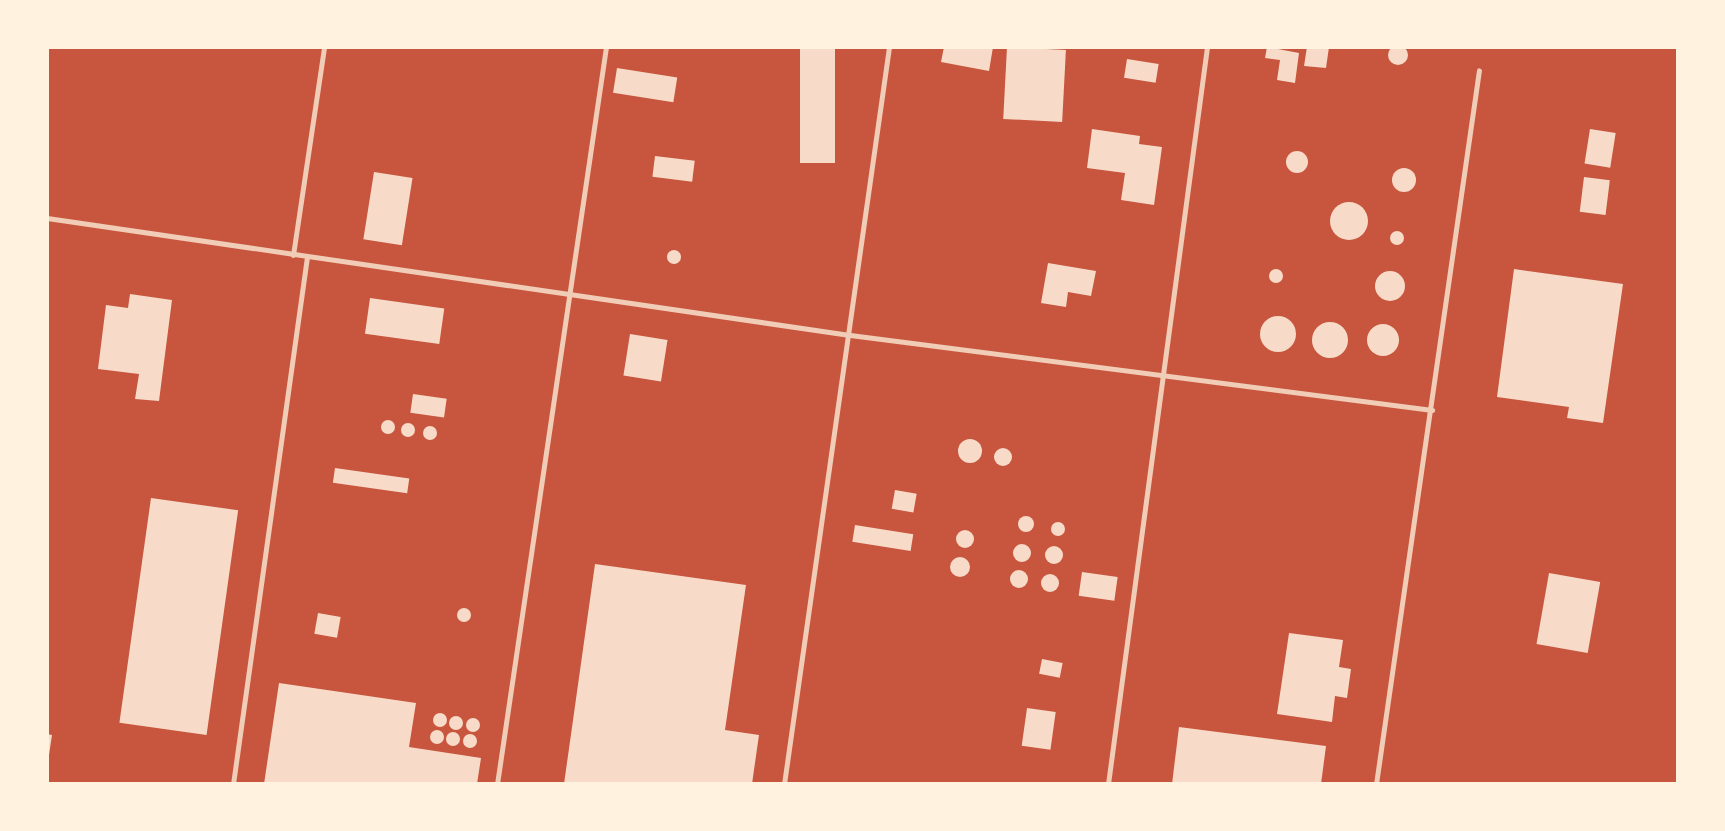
<!DOCTYPE html>
<style>
body{margin:0}
#map{position:relative;width:1725px;height:831px;overflow:hidden;background:#c8553d;font-family:Figtree,sans-serif}
div>[style]{position:absolute}
.building>*{inset:0;background:#f7dbc8;transform-origin:0 0}
.round{border-radius:50%}
.service>*{height:5px;margin:-2.5px;padding:0 2.5px;transform-origin:2.5px;border-radius:2.5px;background:#f1ccb7}
span{translate:-50% -50%;white-space:nowrap;text-align:center;line-height:1.15;-webkit-text-stroke:6px #fff3e0;paint-order:stroke}
.frame{position:absolute;inset:0;border:49px solid #fff3e0;pointer-events:none}
</style>
<div id="map">
<div class="building">
<i class="round" style="left:1388px;top:45px;width:20px;height:20px"></i>
<i style="left:800px;top:47px;width:35px;height:116px"></i>
<i style="clip-path:polygon(944px 47px,993px 47px,989px 71px,941px 62px)"></i>
<i style="left:1007px;top:47px;width:59px;height:72px;rotate:3deg"></i>
<i style="clip-path:polygon(1267px 47px,1299px 53px,1295px 83px,1277px 80px,1280px 60px,1265px 58px)"></i>
<i style="clip-path:polygon(1307px 47px,1329px 47px,1326px 68px,1304px 66px)"></i>
<i style="left:1127px;top:59px;width:32px;height:19px;rotate:9deg"></i>
<i style="left:617px;top:68px;width:61px;height:25px;rotate:9deg"></i>
<i style="clip-path:polygon(1092px 129px,1140px 136px,1139px 144px,1162px 147px,1154px 205px,1121px 200px,1125px 173px,1087px 168px)"></i>
<i style="left:1590px;top:129px;width:26px;height:35px;rotate:9deg"></i>
<i class="round" style="left:1286px;top:151px;width:22px;height:22px"></i>
<i style="left:655px;top:156px;width:40px;height:21px;rotate:7deg"></i>
<i class="round" style="left:1392px;top:168px;width:24px;height:24px"></i>
<i style="left:374px;top:172px;width:39px;height:68px;rotate:9deg"></i>
<i style="left:1584px;top:177px;width:26px;height:35px;rotate:7deg"></i>
<i class="round" style="left:1330px;top:202px;width:38px;height:38px"></i>
<i class="round" style="left:1390px;top:231px;width:14px;height:14px"></i>
<i class="round" style="left:667px;top:250px;width:14px;height:14px"></i>
<i style="clip-path:polygon(1048px 263px,1096px 271px,1091px 296px,1068px 292px,1066px 307px,1041px 303px)"></i>
<i style="clip-path:polygon(1514px 269px,1623px 284px,1603px 423px,1567px 418px,1569px 407px,1497px 397px)"></i>
<i class="round" style="left:1269px;top:269px;width:14px;height:14px"></i>
<i class="round" style="left:1375px;top:271px;width:30px;height:30px"></i>
<i style="clip-path:polygon(130px 294px,172px 300px,159px 401px,135px 399px,139px 374px,98px 369px,106px 305px,128px 308px)"></i>
<i style="left:370px;top:298px;width:75px;height:36px;rotate:8deg"></i>
<i class="round" style="left:1260px;top:316px;width:36px;height:36px"></i>
<i class="round" style="left:1312px;top:322px;width:36px;height:36px"></i>
<i class="round" style="left:1367px;top:324px;width:32px;height:32px"></i>
<i style="left:630px;top:334px;width:38px;height:42px;rotate:9deg"></i>
<i style="left:413px;top:394px;width:34px;height:19px;rotate:8deg"></i>
<i class="round" style="left:381px;top:420px;width:14px;height:14px"></i>
<i class="round" style="left:401px;top:423px;width:14px;height:14px"></i>
<i class="round" style="left:423px;top:426px;width:14px;height:14px"></i>
<i class="round" style="left:958px;top:439px;width:24px;height:24px"></i>
<i class="round" style="left:994px;top:448px;width:18px;height:18px"></i>
<i style="left:335px;top:468px;width:75px;height:15px;rotate:8deg"></i>
<i style="left:895px;top:490px;width:22px;height:19px;rotate:10deg"></i>
<i style="left:151px;top:498px;width:88px;height:227px;rotate:8deg"></i>
<i class="round" style="left:1018px;top:516px;width:16px;height:16px"></i>
<i class="round" style="left:1051px;top:522px;width:14px;height:14px"></i>
<i style="left:855px;top:525px;width:59px;height:17px;rotate:9deg"></i>
<i class="round" style="left:956px;top:530px;width:18px;height:18px"></i>
<i class="round" style="left:1013px;top:544px;width:18px;height:18px"></i>
<i class="round" style="left:1045px;top:546px;width:18px;height:18px"></i>
<i class="round" style="left:950px;top:557px;width:20px;height:20px"></i>
<i style="clip-path:polygon(595px 564px,746px 585px,725px 730px,759px 735px,752px 784px,564px 784px)"></i>
<i class="round" style="left:1010px;top:570px;width:18px;height:18px"></i>
<i style="left:1082px;top:572px;width:36px;height:24px;rotate:8deg"></i>
<i style="left:1549px;top:573px;width:52px;height:72px;rotate:10deg"></i>
<i class="round" style="left:1041px;top:574px;width:18px;height:18px"></i>
<i class="round" style="left:457px;top:608px;width:14px;height:14px"></i>
<i style="left:318px;top:613px;width:23px;height:21px;rotate:10deg"></i>
<i style="clip-path:polygon(1289px 633px,1343px 640px,1339px 667px,1351px 669px,1347px 698px,1335px 696px,1332px 722px,1277px 714px)"></i>
<i style="left:1042px;top:659px;width:21px;height:15px;rotate:11deg"></i>
<i style="clip-path:polygon(279px 683px,416px 703px,409px 747px,481px 758px,477px 784px,264px 784px)"></i>
<i style="left:1027px;top:708px;width:29px;height:38px;rotate:8deg"></i>
<i class="round" style="left:433px;top:713px;width:14px;height:14px"></i>
<i class="round" style="left:449px;top:716px;width:14px;height:14px"></i>
<i class="round" style="left:466px;top:718px;width:14px;height:14px"></i>
<i style="clip-path:polygon(1179px 727px,1326px 746px,1321px 784px,1172px 784px)"></i>
<i class="round" style="left:430px;top:730px;width:14px;height:14px"></i>
<i class="round" style="left:446px;top:732px;width:14px;height:14px"></i>
<i class="round" style="left:463px;top:734px;width:14px;height:14px"></i>
<i style="clip-path:polygon(47px 734px,52px 735px,49px 755px,47px 755px)"></i>
</div>
<div class="service">
<i style="left:47px;top:218px;width:811px;rotate:8.29deg"></i>
<i style="left:850px;top:335px;width:587px;rotate:7.34deg"></i>
<i style="left:293px;top:255px;width:210px;rotate:-81.5deg"></i>
<i style="left:233px;top:784px;width:532px;rotate:-82.01deg"></i>
<i style="left:497px;top:784px;width:745px;rotate:-81.59deg"></i>
<i style="left:784px;top:784px;width:744px;rotate:-81.89deg"></i>
<i style="left:1108px;top:784px;width:744px;rotate:-82.35deg"></i>
<i style="left:1376px;top:784px;width:721px;rotate:-81.79deg"></i>
</div>
<div class="frame"></div>
</div>
